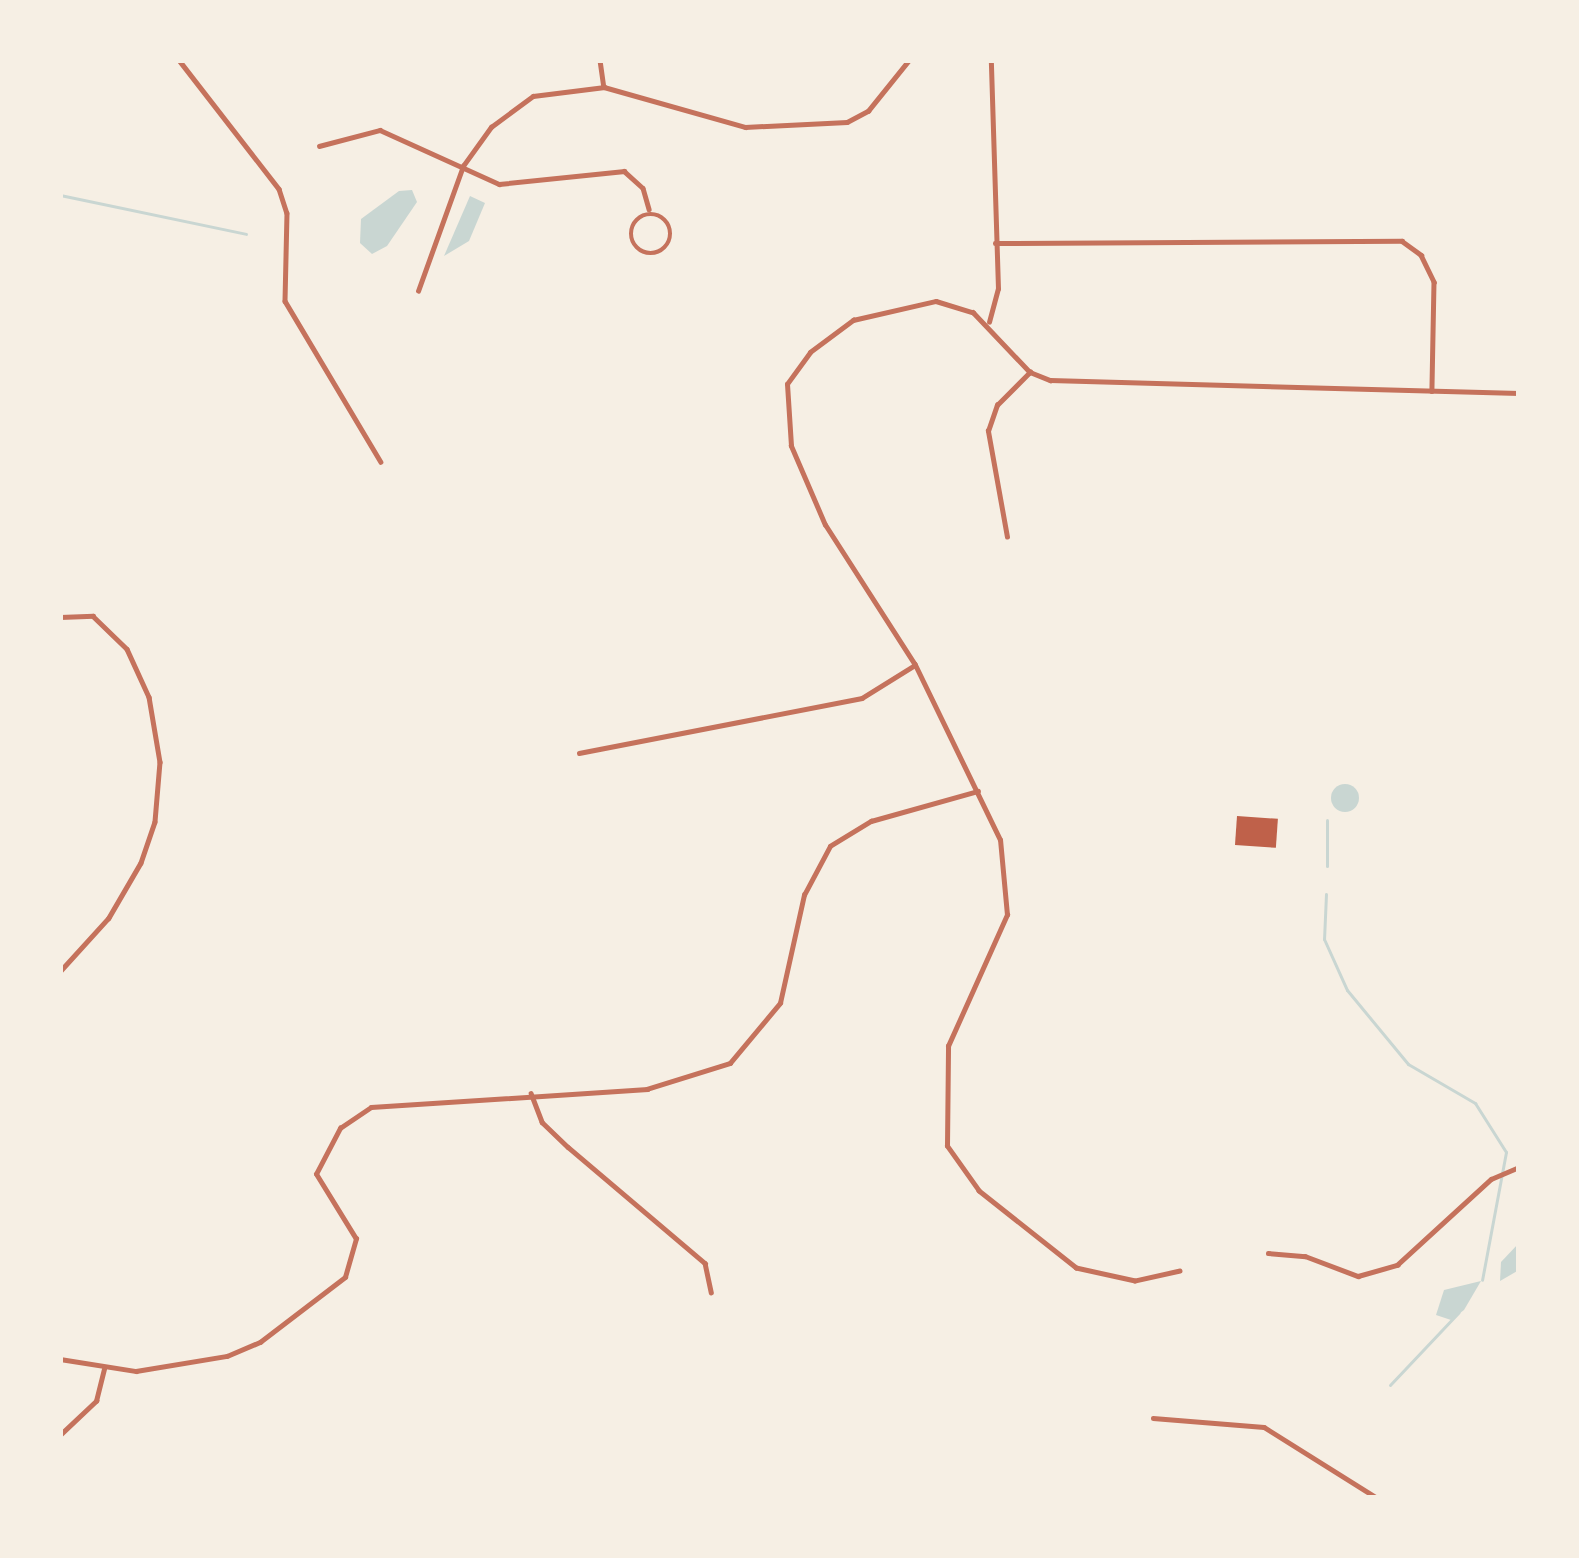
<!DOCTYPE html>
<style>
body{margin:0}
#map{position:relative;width:1579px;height:1558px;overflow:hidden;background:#f6efe4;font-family:Georgia,serif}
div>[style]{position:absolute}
.water>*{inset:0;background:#c9d6d2}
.round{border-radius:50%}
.stream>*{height:3px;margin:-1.5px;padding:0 1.5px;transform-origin:1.5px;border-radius:1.5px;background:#c9d6d2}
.building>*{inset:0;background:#bf614a;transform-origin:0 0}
.minor>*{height:4.5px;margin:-2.25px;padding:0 2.25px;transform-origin:2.25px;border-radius:2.25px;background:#c5725c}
.minor>.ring{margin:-2.25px;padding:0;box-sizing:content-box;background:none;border:4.5px solid #c5725c;border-radius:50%}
span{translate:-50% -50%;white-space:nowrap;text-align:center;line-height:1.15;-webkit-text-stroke:12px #f6efe4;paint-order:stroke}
.frame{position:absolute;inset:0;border:63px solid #f6efe4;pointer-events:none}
</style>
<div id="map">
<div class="water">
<i style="clip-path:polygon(399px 191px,412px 190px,417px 202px,387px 246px,372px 254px,360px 243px,361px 219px)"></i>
<i style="clip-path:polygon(470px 196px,485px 203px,469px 241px,444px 256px)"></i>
<i class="round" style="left:1331px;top:784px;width:28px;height:28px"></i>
<i style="clip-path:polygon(1519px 1243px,1519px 1270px,1500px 1281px,1501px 1262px)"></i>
<i style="clip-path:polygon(1481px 1281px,1464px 1310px,1451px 1320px,1436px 1315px,1444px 1290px)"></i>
</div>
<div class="stream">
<i style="left:60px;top:195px;width:190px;rotate:11.8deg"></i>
<i style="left:1327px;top:866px;width:46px;rotate:-90deg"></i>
<i style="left:1326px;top:894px;width:45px;rotate:92.5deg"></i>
<i style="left:1324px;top:939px;width:56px;rotate:65.7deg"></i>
<i style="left:1347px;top:990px;width:96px;rotate:50.5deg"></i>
<i style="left:1408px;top:1064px;width:78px;rotate:30.2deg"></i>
<i style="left:1475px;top:1103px;width:58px;rotate:57.7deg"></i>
<i style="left:1506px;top:1152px;width:130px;rotate:100.6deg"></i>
<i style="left:1390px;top:1385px;width:100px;rotate:-46.6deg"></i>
</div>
<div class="building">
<i style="left:1237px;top:816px;width:41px;height:29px;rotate:4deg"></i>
</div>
<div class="minor">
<i style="left:179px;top:60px;width:163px;rotate:52.2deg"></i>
<i style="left:279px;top:189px;width:25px;rotate:72deg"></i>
<i style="left:287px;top:213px;width:88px;rotate:91.3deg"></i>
<i style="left:285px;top:301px;width:187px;rotate:59.2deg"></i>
<i style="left:600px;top:60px;width:27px;rotate:82deg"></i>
<i style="left:319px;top:146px;width:63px;rotate:-14.7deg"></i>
<i style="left:380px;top:130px;width:131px;rotate:24.4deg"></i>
<i style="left:499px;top:184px;width:126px;rotate:-5.9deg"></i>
<i style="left:624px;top:171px;width:25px;rotate:42deg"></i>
<i style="left:643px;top:188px;width:22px;rotate:74deg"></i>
<i class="ring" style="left:631px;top:214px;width:35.5px;height:35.5px"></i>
<i style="left:995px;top:243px;width:407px;rotate:-0.3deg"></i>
<i style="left:1402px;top:241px;width:24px;rotate:36deg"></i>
<i style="left:1421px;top:255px;width:30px;rotate:64deg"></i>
<i style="left:1434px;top:282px;width:109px;rotate:91.1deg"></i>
<i style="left:418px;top:291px;width:133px;rotate:-70.2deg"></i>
<i style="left:463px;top:166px;width:48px;rotate:-54.3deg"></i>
<i style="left:491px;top:127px;width:52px;rotate:-36.4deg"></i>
<i style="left:533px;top:96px;width:72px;rotate:-7.2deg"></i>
<i style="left:604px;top:87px;width:147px;rotate:15.8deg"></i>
<i style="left:745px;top:127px;width:102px;rotate:-2.8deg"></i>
<i style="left:847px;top:122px;width:24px;rotate:-28deg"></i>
<i style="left:868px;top:111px;width:65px;rotate:-51.2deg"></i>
<i style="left:989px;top:322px;width:34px;rotate:-75deg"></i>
<i style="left:998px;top:289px;width:229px;rotate:-91.8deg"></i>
<i style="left:1007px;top:537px;width:108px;rotate:-100.2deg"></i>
<i style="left:988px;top:431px;width:28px;rotate:-71deg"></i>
<i style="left:997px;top:405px;width:47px;rotate:-45deg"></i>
<i style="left:60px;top:617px;width:33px;rotate:-2deg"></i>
<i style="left:93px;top:616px;width:47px;rotate:44.1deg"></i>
<i style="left:127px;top:649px;width:53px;rotate:65.4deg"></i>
<i style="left:149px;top:697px;width:66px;rotate:80.4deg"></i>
<i style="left:160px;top:762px;width:60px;rotate:94.8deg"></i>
<i style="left:155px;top:822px;width:43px;rotate:108.9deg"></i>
<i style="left:141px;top:863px;width:64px;rotate:120.2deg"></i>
<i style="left:109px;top:918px;width:73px;rotate:132.2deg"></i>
<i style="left:579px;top:753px;width:288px;rotate:-11deg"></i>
<i style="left:862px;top:698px;width:62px;rotate:-31.9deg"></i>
<i style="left:531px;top:1093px;width:31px;rotate:69deg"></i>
<i style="left:542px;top:1122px;width:36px;rotate:44deg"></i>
<i style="left:568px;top:1147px;width:180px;rotate:40.3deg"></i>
<i style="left:705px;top:1263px;width:30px;rotate:78deg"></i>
<i style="left:1268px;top:1253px;width:37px;rotate:5deg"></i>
<i style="left:1305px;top:1256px;width:57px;rotate:20.7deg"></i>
<i style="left:1358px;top:1276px;width:41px;rotate:-15.8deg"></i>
<i style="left:1397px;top:1265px;width:127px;rotate:-42.5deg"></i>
<i style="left:1491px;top:1179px;width:30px;rotate:-23deg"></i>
<i style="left:1180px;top:1271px;width:46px;rotate:167.5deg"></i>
<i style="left:1135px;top:1281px;width:60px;rotate:-167.6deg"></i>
<i style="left:1076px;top:1268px;width:124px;rotate:-141.6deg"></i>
<i style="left:979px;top:1191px;width:55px;rotate:-125.4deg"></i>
<i style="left:947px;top:1146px;width:100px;rotate:-89.4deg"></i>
<i style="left:948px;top:1046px;width:144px;rotate:-65.8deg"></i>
<i style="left:1007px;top:915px;width:75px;rotate:-95.3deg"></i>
<i style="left:1000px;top:840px;width:195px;rotate:-115.9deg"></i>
<i style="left:915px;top:665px;width:166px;rotate:-122.7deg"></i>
<i style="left:825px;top:525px;width:86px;rotate:-113.3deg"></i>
<i style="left:791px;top:446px;width:62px;rotate:-93.7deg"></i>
<i style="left:787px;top:384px;width:39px;rotate:-54deg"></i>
<i style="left:810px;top:352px;width:54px;rotate:-36.7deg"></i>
<i style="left:853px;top:320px;width:85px;rotate:-12.9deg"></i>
<i style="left:936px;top:301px;width:39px;rotate:17deg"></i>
<i style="left:973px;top:312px;width:83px;rotate:46.5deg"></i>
<i style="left:1030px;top:372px;width:22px;rotate:22deg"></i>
<i style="left:1050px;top:380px;width:469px;rotate:1.6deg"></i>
<i style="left:60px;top:1359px;width:77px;rotate:9deg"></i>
<i style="left:136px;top:1371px;width:92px;rotate:-9.4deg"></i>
<i style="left:227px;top:1356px;width:36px;rotate:-23deg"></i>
<i style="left:260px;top:1342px;width:107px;rotate:-37.4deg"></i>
<i style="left:345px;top:1277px;width:40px;rotate:-74deg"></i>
<i style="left:356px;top:1239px;width:76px;rotate:-121.6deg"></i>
<i style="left:316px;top:1174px;width:52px;rotate:-62.4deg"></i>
<i style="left:340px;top:1128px;width:37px;rotate:-34deg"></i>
<i style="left:371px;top:1107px;width:277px;rotate:-3.7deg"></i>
<i style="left:647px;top:1089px;width:87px;rotate:-17.4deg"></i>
<i style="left:730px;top:1063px;width:78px;rotate:-50.2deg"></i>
<i style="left:780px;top:1003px;width:111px;rotate:-77.5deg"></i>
<i style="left:804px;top:895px;width:55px;rotate:-62deg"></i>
<i style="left:830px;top:846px;width:48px;rotate:-31.4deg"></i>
<i style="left:871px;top:821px;width:111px;rotate:-15.7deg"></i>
<i style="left:1153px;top:1418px;width:111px;rotate:4.6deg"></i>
<i style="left:1264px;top:1427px;width:133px;rotate:32.1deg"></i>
<i style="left:60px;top:1435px;width:50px;rotate:-43.4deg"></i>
<i style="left:96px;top:1401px;width:33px;rotate:-76deg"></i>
</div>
<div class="frame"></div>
</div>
